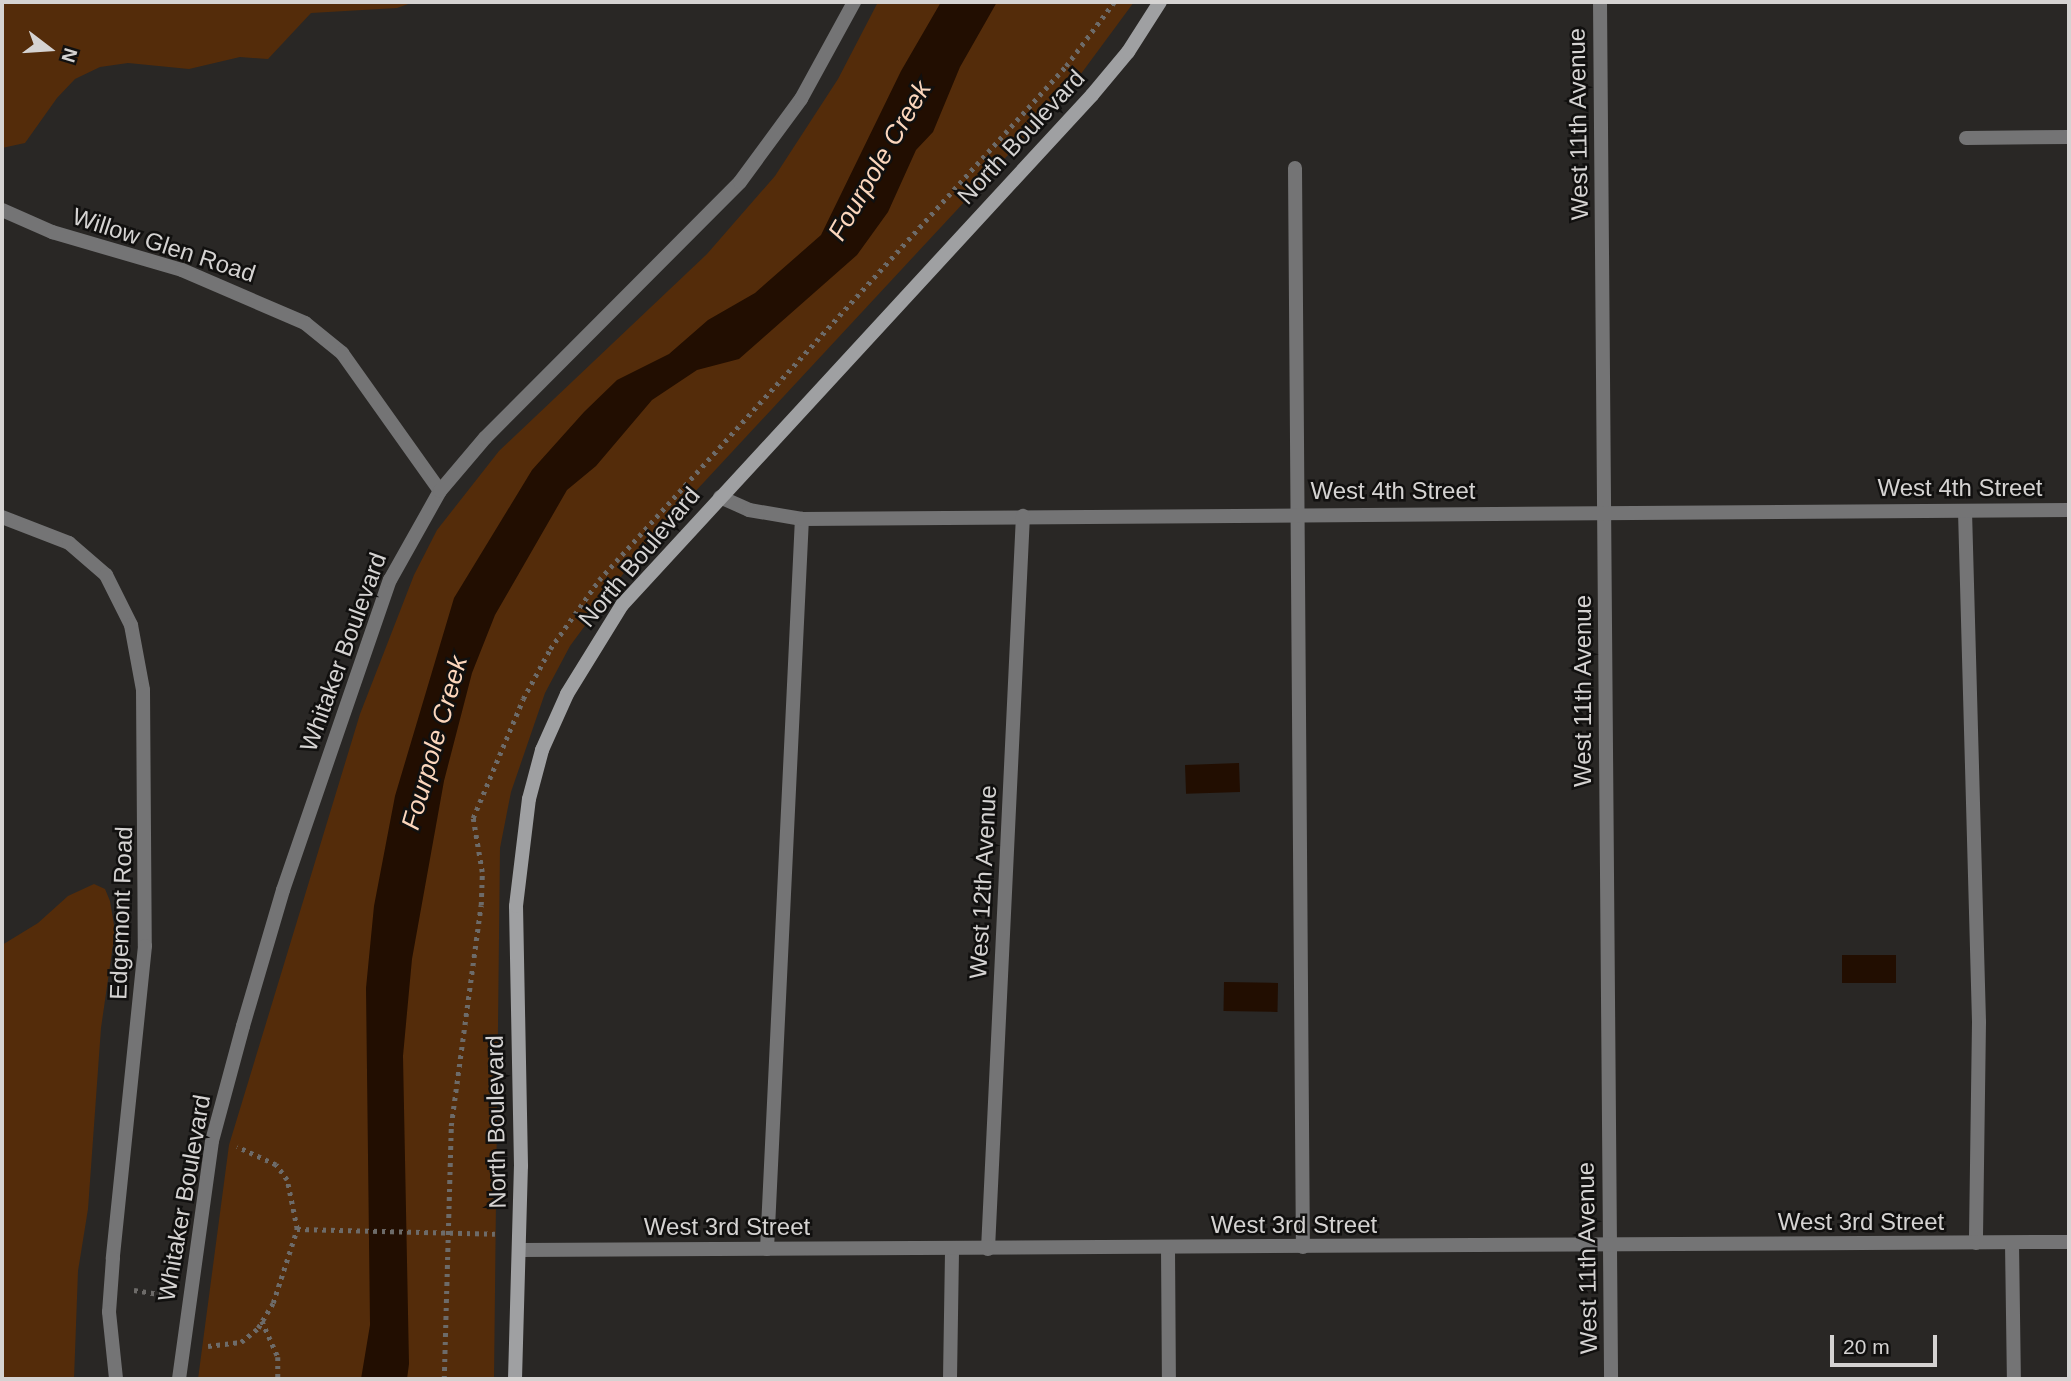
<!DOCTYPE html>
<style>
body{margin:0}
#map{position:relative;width:2071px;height:1381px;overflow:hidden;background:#292725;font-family:Arial,sans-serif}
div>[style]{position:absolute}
.green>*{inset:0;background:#542c0a}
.water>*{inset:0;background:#220e01;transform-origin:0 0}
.path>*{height:4.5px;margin-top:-2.25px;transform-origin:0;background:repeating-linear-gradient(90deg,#6d6b69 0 3.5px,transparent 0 8.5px)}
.lane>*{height:14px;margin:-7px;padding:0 7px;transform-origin:7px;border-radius:7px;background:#747475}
.street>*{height:14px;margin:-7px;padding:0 7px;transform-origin:7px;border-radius:7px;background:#747475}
.secondary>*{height:14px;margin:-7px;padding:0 7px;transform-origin:7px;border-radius:7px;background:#9fa0a2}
span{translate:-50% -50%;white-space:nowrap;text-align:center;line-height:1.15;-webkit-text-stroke:5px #11100f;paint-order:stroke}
.street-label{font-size:24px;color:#d5d3d2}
.water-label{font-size:26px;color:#fcd6bc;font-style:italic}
.frame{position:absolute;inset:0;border:4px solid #d5d3d2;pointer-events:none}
.north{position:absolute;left:14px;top:14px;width:70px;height:70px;-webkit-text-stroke:5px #11100f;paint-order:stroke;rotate:107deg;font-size:19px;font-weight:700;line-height:28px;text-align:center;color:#d5d3d2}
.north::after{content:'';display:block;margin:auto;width:24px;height:32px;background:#d5d3d2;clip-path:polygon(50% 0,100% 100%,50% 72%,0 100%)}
.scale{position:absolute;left:1830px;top:1335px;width:107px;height:32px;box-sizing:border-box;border:4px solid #d5d3d2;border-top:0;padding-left:9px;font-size:21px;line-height:24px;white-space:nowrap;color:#d5d3d2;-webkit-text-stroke:5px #11100f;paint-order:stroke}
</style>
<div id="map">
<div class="green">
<i style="clip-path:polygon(2px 2px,414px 2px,397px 8px,311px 13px,268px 59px,240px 57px,189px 69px,128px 63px,100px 67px,75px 79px,57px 98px,25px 143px,2px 148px)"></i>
<i style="clip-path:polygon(878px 2px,1134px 2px,1072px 86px,640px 551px,570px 646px,545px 693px,511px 792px,500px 848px,494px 1379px,198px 1379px,229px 1145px,360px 714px,414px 575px,437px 530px,499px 451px,707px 254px,775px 176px,838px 79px)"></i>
<i style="clip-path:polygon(94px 884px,105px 889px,110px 901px,115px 931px,101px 1028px,88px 1209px,78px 1271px,74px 1379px,2px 1379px,2px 945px,38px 923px,68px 896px)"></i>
</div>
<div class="water">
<i style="clip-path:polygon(941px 2px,997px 2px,960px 67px,933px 132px,916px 150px,888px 212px,857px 255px,739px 359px,697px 370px,652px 400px,596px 466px,567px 490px,495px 615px,472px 673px,444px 781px,412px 959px,403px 1056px,409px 1364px,407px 1379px,361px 1379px,370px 1325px,366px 988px,374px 906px,395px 796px,454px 598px,532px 470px,584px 412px,617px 380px,669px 354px,708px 320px,755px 293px,821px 235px,901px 71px)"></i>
<i style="left:1239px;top:763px;width:29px;height:54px;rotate:88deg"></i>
<i style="left:1896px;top:955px;width:28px;height:54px;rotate:90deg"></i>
<i style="left:1224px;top:982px;width:54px;height:29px;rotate:1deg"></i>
</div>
<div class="path">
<i style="left:297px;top:1229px;width:198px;rotate:1.4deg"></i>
<i style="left:134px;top:1290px;width:33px;rotate:9deg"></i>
<i style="left:262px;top:1321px;width:39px;rotate:66deg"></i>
<i style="left:278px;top:1357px;width:22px;rotate:90deg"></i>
<i style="left:208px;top:1346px;width:33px;rotate:-7deg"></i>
<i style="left:241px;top:1342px;width:22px;rotate:-39deg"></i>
<i style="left:258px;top:1328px;width:29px;rotate:-59deg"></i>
<i style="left:273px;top:1303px;width:78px;rotate:-72deg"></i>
<i style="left:297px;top:1229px;width:50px;rotate:-101.5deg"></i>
<i style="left:287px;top:1180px;width:19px;rotate:-126deg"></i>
<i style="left:276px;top:1165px;width:43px;rotate:-155.2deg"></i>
<i style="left:444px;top:1379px;width:253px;rotate:-88.4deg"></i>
<i style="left:451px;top:1126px;width:223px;rotate:-82.3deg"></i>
<i style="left:481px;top:905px;width:33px;rotate:-88deg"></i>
<i style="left:482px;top:872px;width:55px;rotate:-99.5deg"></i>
<i style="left:473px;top:818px;width:129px;rotate:-67.2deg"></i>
<i style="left:523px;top:699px;width:57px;rotate:-61.6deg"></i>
<i style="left:550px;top:649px;width:85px;rotate:-54.6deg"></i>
<i style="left:599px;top:580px;width:694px;rotate:-47.74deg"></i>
<i style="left:1066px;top:66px;width:80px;rotate:-53.1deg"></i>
</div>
<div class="lane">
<i style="left:1295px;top:168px;width:1079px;rotate:89.58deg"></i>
<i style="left:1965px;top:511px;width:511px;rotate:88.43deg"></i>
<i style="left:1979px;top:1022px;width:221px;rotate:90.8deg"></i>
<i style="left:2012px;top:1243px;width:136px;rotate:89.2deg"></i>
<i style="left:767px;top:1249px;width:731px;rotate:-87.26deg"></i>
<i style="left:950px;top:1379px;width:129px;rotate:-89.1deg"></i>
</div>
<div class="street">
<i style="left:1600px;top:2px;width:1377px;rotate:89.54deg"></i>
<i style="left:1966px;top:138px;width:103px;rotate:-0.6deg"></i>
<i style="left:2px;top:210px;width:55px;rotate:23.7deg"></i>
<i style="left:52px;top:232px;width:135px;rotate:16.3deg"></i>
<i style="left:182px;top:270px;width:134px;rotate:23.3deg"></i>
<i style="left:305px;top:323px;width:48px;rotate:39deg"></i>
<i style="left:342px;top:353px;width:169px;rotate:54.6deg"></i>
<i style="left:720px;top:497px;width:32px;rotate:24deg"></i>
<i style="left:749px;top:510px;width:54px;rotate:9.6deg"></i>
<i style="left:802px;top:519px;width:1267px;rotate:-0.41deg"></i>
<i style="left:2px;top:517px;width:72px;rotate:21.2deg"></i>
<i style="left:69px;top:543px;width:49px;rotate:40.9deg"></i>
<i style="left:106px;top:575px;width:56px;rotate:63.4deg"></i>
<i style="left:131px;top:625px;width:66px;rotate:79.5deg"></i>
<i style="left:143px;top:690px;width:256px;rotate:89.6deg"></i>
<i style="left:145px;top:946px;width:314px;rotate:95.9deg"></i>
<i style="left:113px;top:1258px;width:54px;rotate:94.2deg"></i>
<i style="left:109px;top:1312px;width:67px;rotate:84deg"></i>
<i style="left:1168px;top:1248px;width:131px;rotate:89.6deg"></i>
<i style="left:988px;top:1249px;width:734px;rotate:-87.27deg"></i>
<i style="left:520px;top:1250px;width:1549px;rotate:-0.3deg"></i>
<i style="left:179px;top:1379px;width:240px;rotate:-82.1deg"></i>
<i style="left:212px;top:1141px;width:119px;rotate:-74.9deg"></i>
<i style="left:243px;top:1026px;width:142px;rotate:-73.6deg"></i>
<i style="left:283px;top:890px;width:328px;rotate:-71deg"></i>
<i style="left:390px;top:580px;width:102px;rotate:-60.7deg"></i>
<i style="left:440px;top:491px;width:70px;rotate:-49.7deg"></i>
<i style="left:485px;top:438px;width:361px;rotate:-45.1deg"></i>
<i style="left:740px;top:182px;width:103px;rotate:-53.7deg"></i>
<i style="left:801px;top:99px;width:111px;rotate:-61.3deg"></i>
</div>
<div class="secondary">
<i style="left:515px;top:1379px;width:213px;rotate:-88.4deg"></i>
<i style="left:521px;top:1166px;width:260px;rotate:-91.1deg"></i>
<i style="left:516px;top:906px;width:108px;rotate:-83.1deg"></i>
<i style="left:529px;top:799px;width:51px;rotate:-75.1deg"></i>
<i style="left:542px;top:750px;width:61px;rotate:-65.9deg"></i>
<i style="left:567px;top:694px;width:105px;rotate:-58.3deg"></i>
<i style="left:622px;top:605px;width:694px;rotate:-47.34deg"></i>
<i style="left:1092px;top:95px;width:56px;rotate:-50.1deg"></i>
<i style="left:1128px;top:52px;width:59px;rotate:-57.4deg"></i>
</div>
<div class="street-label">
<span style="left:1578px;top:124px;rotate:-91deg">West 11th Avenue</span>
<span style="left:1021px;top:137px;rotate:-47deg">North Boulevard</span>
<span style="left:164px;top:245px;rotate:18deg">Willow Glen Road</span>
<span style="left:1960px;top:488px">West 4th Street</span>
<span style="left:1393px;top:491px">West 4th Street</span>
<span style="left:639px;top:557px;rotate:-50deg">North Boulevard</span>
<span style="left:343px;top:652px;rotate:-70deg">Whitaker Boulevard</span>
<span style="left:1583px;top:691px;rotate:-90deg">West 11th Avenue</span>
<span style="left:983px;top:882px;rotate:-87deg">West 12th Avenue</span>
<span style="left:121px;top:913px;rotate:-88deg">Edgemont Road</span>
<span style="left:496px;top:1122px;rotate:-91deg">North Boulevard</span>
<span style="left:184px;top:1198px;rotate:-80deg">Whitaker Boulevard</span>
<span style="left:1861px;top:1222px">West 3rd Street</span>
<span style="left:1294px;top:1225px">West 3rd Street</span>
<span style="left:727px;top:1227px">West 3rd Street</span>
<span style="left:1587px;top:1258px;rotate:-91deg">West 11th Avenue</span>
</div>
<div class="water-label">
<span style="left:880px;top:161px;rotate:-60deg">Fourpole Creek</span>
<span style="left:435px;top:743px;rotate:-74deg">Fourpole Creek</span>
</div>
<div class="frame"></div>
<div class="north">N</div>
<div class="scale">20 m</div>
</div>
